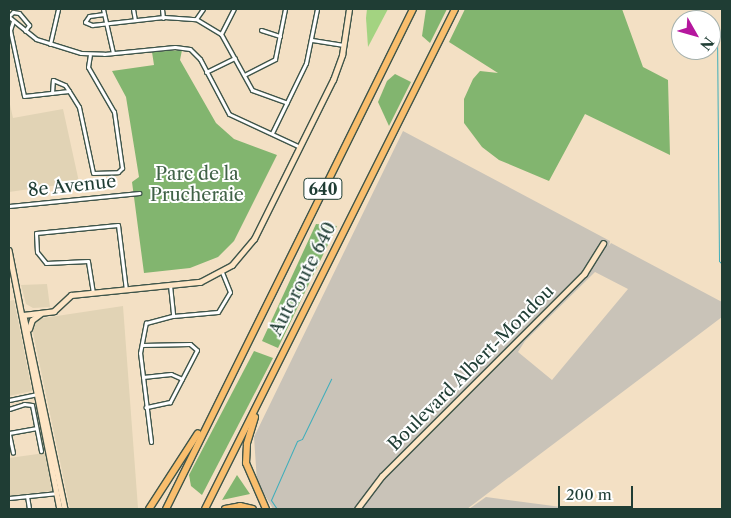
<!DOCTYPE html>
<style>
body{margin:0}
#map{position:relative;width:731px;height:518px;overflow:hidden;background:#f3e0c4;font-family:"Libre Caslon Text",serif}
div>[style]{position:absolute}
.built>*{inset:0;background:#e1d3b5}
.industrial>*{inset:0;background:#c9c3b8}
.green>*{inset:0;background:#a3d381}
.forest>*{inset:0;background:#82b56f}
.stream>*{height:1px;margin:-0.5px;padding:0 0.5px;transform-origin:0.5px;border-radius:0.5px;background:#3faebb}
.roads{filter:drop-shadow(1px 0 #3f554a) drop-shadow(-1px 0 #3f554a) drop-shadow(0 1px #3f554a) drop-shadow(0 -1px #3f554a)}
.street>*{height:3px;margin:-1.5px;padding:0 1.5px;transform-origin:1.5px;border-radius:1.5px;background:#fff}
.secondary>*{height:4.5px;margin:-2.25px;padding:0 2.25px;transform-origin:2.25px;border-radius:2.25px;background:#fde5c5}
.highway>*{height:6px;margin:-3px;padding:0 3px;transform-origin:3px;border-radius:3px;background:#f9be6d}
span{translate:-50% -50%;white-space:nowrap;text-align:center;line-height:1.15;-webkit-text-stroke:4px #fff;paint-order:stroke}
.shield-label span{padding:1px 4px;background:#fff;border:1px solid;border-radius:4px;-webkit-text-stroke-width:0}
.shield-label{font-size:16px;color:#1f3d34;font-weight:700}
.park-label{font-size:18px;color:#406247}
.street-label{font-size:18px;color:#1f3d34}
.frame{position:absolute;inset:0;border:10px solid #1f3d34;pointer-events:none}
.north{position:absolute;left:671px;top:10px;width:50px;height:50px;box-sizing:border-box;background:#fff;border:1px solid #a5b1ae;border-radius:50%;rotate:128deg;font-size:14px;font-weight:700;line-height:20px;text-align:center;color:#1f3d34}
.north::after{content:'';display:block;margin:auto;width:18px;height:22px;background:#b5179e;clip-path:polygon(50% 0,100% 100%,50% 72%,0 100%)}
.scale{position:absolute;left:558px;top:486px;width:75px;height:22px;box-sizing:border-box;border:2px solid #1f3d34;border-top:0;padding-left:6px;font-size:15px;line-height:18px;white-space:nowrap;color:#1f3d34;-webkit-text-stroke:4px #fff;paint-order:stroke}
</style>
<div id="map">
<div class="built">
<i style="clip-path:polygon(9px 100px,13px 118px,63px 109px,79px 182px,9px 192px)"></i>
<i style="clip-path:polygon(47px 284px,50px 307px,33px 308px,26px 304px,21px 285px)"></i>
<i style="clip-path:polygon(14px 300px,32px 391px,9px 396px,9px 301px)"></i>
<i style="clip-path:polygon(123px 306px,138px 508px,70px 509px,32px 328px,37px 319px)"></i>
<i style="clip-path:polygon(45px 453px,52px 491px,9px 496px,9px 458px)"></i>
</div>
<div class="industrial">
<i style="clip-path:polygon(evenodd,403px 131px,610px 241px,609px 246px,611px 243px,722px 302px,722px 317px,467px 509px,273px 509px,257px 482px,254px 437px,403px 131px,595px 272px,628px 289px,552px 380px,518px 352px,525px 341px,595px 272px)"></i>
<i style="clip-path:polygon(486px 497px,561px 507px,566px 509px,469px 509px)"></i>
</div>
<div class="green">
<i style="clip-path:polygon(367px 9px,388px 9px,368px 47px,366px 18px)"></i>
</div>
<div class="forest">
<i style="clip-path:polygon(426px 9px,447px 9px,430px 43px,422px 36px)"></i>
<i style="clip-path:polygon(465px 9px,622px 9px,643px 67px,668px 80px,670px 155px,585px 114px,549px 181px,499px 160px,482px 147px,464px 123px,464px 99px,473px 79px,480px 71px,498px 73px,449px 42px)"></i>
<i style="clip-path:polygon(182px 50px,180px 60px,216px 123px,234px 139px,277px 155px,234px 241px,218px 257px,190px 268px,144px 273px,132px 182px,139px 177px,126px 97px,112px 71px,154px 65px,152px 52px)"></i>
<i style="clip-path:polygon(395px 74px,411px 82px,389px 126px,378px 102px,387px 81px)"></i>
<i style="clip-path:polygon(316px 224px,337px 226px,278px 348px,262px 341px)"></i>
<i style="clip-path:polygon(254px 351px,273px 358px,202px 495px,191px 486px,189px 475px)"></i>
<i style="clip-path:polygon(237px 475px,250px 494px,222px 500px)"></i>
</div>
<div class="stream">
<i style="left:717px;top:32px;width:229px;rotate:89.5deg"></i>
<i style="left:719px;top:261px;width:4px;rotate:45deg"></i>
<i style="left:277px;top:509px;width:11px;rotate:-124deg"></i>
<i style="left:271px;top:500px;width:64px;rotate:-66.2deg"></i>
<i style="left:297px;top:441px;width:5px;rotate:-22deg"></i>
<i style="left:302px;top:439px;width:67px;rotate:-64.2deg"></i>
</div>
<div class="roads">
<div class="street">
<i style="left:103px;top:9px;width:45px;rotate:77.2deg"></i>
<i style="left:133px;top:9px;width:11px;rotate:80deg"></i>
<i style="left:162px;top:9px;width:9px;rotate:84deg"></i>
<i style="left:104px;top:14px;width:15px;rotate:172deg"></i>
<i style="left:89px;top:16px;width:7px;rotate:124deg"></i>
<i style="left:85px;top:22px;width:8px;rotate:23deg"></i>
<i style="left:92px;top:25px;width:72px;rotate:-6.3deg"></i>
<i style="left:164px;top:17px;width:32px;rotate:4deg"></i>
<i style="left:196px;top:19px;width:29px;rotate:31deg"></i>
<i style="left:221px;top:34px;width:64px;rotate:61deg"></i>
<i style="left:252px;top:90px;width:37px;rotate:20deg"></i>
<i style="left:9px;top:16px;width:6px;rotate:-45deg"></i>
<i style="left:13px;top:12px;width:6px;rotate:9deg"></i>
<i style="left:19px;top:13px;width:16px;rotate:50deg"></i>
<i style="left:29px;top:25px;width:7px;rotate:124deg"></i>
<i style="left:9px;top:17px;width:35px;rotate:39deg"></i>
<i style="left:36px;top:39px;width:47px;rotate:17.3deg"></i>
<i style="left:81px;top:53px;width:23px;rotate:2deg"></i>
<i style="left:104px;top:54px;width:71px;rotate:-5.6deg"></i>
<i style="left:175px;top:47px;width:15px;rotate:8deg"></i>
<i style="left:190px;top:49px;width:14px;rotate:45deg"></i>
<i style="left:200px;top:59px;width:62px;rotate:62.2deg"></i>
<i style="left:229px;top:114px;width:78px;rotate:24.9deg"></i>
<i style="left:196px;top:19px;width:12px;rotate:-55deg"></i>
<i style="left:13px;top:21px;width:9px;rotate:108deg"></i>
<i style="left:10px;top:30px;width:67px;rotate:78deg"></i>
<i style="left:24px;top:96px;width:45px;rotate:-6.3deg"></i>
<i style="left:69px;top:91px;width:19px;rotate:58deg"></i>
<i style="left:79px;top:107px;width:67px;rotate:78deg"></i>
<i style="left:93px;top:173px;width:25px;rotate:-2deg"></i>
<i style="left:118px;top:172px;width:6px;rotate:-45deg"></i>
<i style="left:122px;top:168px;width:57px;rotate:-98.1deg"></i>
<i style="left:114px;top:112px;width:52px;rotate:-120deg"></i>
<i style="left:88px;top:67px;width:12px;rotate:-81deg"></i>
<i style="left:261px;top:30px;width:20px;rotate:18deg"></i>
<i style="left:221px;top:34px;width:28px;rotate:-63deg"></i>
<i style="left:312px;top:40px;width:32px;rotate:9deg"></i>
<i style="left:50px;top:44px;width:36px;rotate:-77deg"></i>
<i style="left:206px;top:72px;width:32px;rotate:-26deg"></i>
<i style="left:244px;top:75px;width:35px;rotate:-27deg"></i>
<i style="left:275px;top:59px;width:51px;rotate:-78.7deg"></i>
<i style="left:52px;top:93px;width:13px;rotate:-86deg"></i>
<i style="left:53px;top:80px;width:13px;rotate:23deg"></i>
<i style="left:65px;top:85px;width:7px;rotate:56deg"></i>
<i style="left:272px;top:133px;width:78px;rotate:-64.1deg"></i>
<i style="left:306px;top:63px;width:55px;rotate:-78.5deg"></i>
<i style="left:9px;top:206px;width:131px;rotate:-5.7deg"></i>
<i style="left:170px;top:285px;width:31px;rotate:84deg"></i>
<i style="left:93px;top:293px;width:32px;rotate:-99deg"></i>
<i style="left:88px;top:261px;width:42px;rotate:177.3deg"></i>
<i style="left:46px;top:263px;width:14px;rotate:-129deg"></i>
<i style="left:37px;top:252px;width:19px;rotate:-93deg"></i>
<i style="left:36px;top:233px;width:82px;rotate:-5.6deg"></i>
<i style="left:118px;top:225px;width:65px;rotate:83deg"></i>
<i style="left:142px;top:345px;width:48px;rotate:-1.2deg"></i>
<i style="left:190px;top:344px;width:9px;rotate:41deg"></i>
<i style="left:197px;top:350px;width:59px;rotate:117.4deg"></i>
<i style="left:170px;top:402px;width:25px;rotate:168deg"></i>
<i style="left:143px;top:377px;width:28px;rotate:-6deg"></i>
<i style="left:171px;top:374px;width:12px;rotate:24deg"></i>
<i style="left:9px;top:400px;width:29px;rotate:-12deg"></i>
<i style="left:9px;top:409px;width:16px;rotate:-18deg"></i>
<i style="left:24px;top:404px;width:8px;rotate:7deg"></i>
<i style="left:32px;top:405px;width:47px;rotate:78.9deg"></i>
<i style="left:9px;top:433px;width:27px;rotate:-10deg"></i>
<i style="left:9px;top:434px;width:19px;rotate:78deg"></i>
<i style="left:151px;top:442px;width:90px;rotate:-97deg"></i>
<i style="left:140px;top:353px;width:31px;rotate:-79deg"></i>
<i style="left:146px;top:323px;width:28px;rotate:-15deg"></i>
<i style="left:173px;top:316px;width:45px;rotate:-5.1deg"></i>
<i style="left:218px;top:312px;width:23px;rotate:-59deg"></i>
<i style="left:230px;top:292px;width:22px;rotate:-112deg"></i>
<i style="left:27px;top:496px;width:13px;rotate:81deg"></i>
<i style="left:9px;top:498px;width:49px;rotate:-5.8deg"></i>
</div>
<div class="secondary">
<i style="left:9px;top:250px;width:264px;rotate:78.9deg"></i>
<i style="left:23px;top:315px;width:31px;rotate:-7deg"></i>
<i style="left:54px;top:311px;width:23px;rotate:-43deg"></i>
<i style="left:71px;top:295px;width:130px;rotate:-5.8deg"></i>
<i style="left:200px;top:282px;width:36px;rotate:-28deg"></i>
<i style="left:232px;top:265px;width:34px;rotate:-50deg"></i>
<i style="left:254px;top:239px;width:178px;rotate:-63.6deg"></i>
<i style="left:333px;top:80px;width:27px;rotate:-70deg"></i>
<i style="left:342px;top:55px;width:47px;rotate:-81.3deg"></i>
<i style="left:24px;top:316px;width:197px;rotate:78deg"></i>
<i style="left:29px;top:329px;width:9px;rotate:-72deg"></i>
<i style="left:32px;top:320px;width:10px;rotate:-37deg"></i>
<i style="left:357px;top:509px;width:41px;rotate:-52.9deg"></i>
<i style="left:382px;top:476px;width:286px;rotate:-45deg"></i>
<i style="left:584px;top:274px;width:36px;rotate:-58deg"></i>
</div>
<div class="highway">
<i style="left:255px;top:417px;width:28px;rotate:107deg"></i>
<i style="left:247px;top:444px;width:19px;rotate:93deg"></i>
<i style="left:246px;top:463px;width:50px;rotate:66.5deg"></i>
<i style="left:149px;top:509px;width:90px;rotate:-57.2deg"></i>
<i style="left:166px;top:509px;width:558px;rotate:-63.71deg"></i>
<i style="left:205px;top:509px;width:559px;rotate:-63.43deg"></i>
<i style="left:225px;top:509px;width:15px;rotate:-11deg"></i>
<i style="left:240px;top:506px;width:13px;rotate:13deg"></i>
</div>
</div>
<div class="shield-label">
<span style="left:323px;top:189px">640</span>
</div>
<div class="park-label">
<span style="left:197px;top:185px">Parc de la<br>Prucheraie</span>
</div>
<div class="street-label">
<span style="left:72px;top:186px;rotate:-6deg">8e Avenue</span>
<span style="left:303px;top:279px;rotate:-63deg">Autoroute 640</span>
<span style="left:471px;top:368px;rotate:-45deg">Boulevard Albert-Mondou</span>
</div>
<div class="frame"></div>
<div class="north">N</div>
<div class="scale">200 m</div>
</div>
